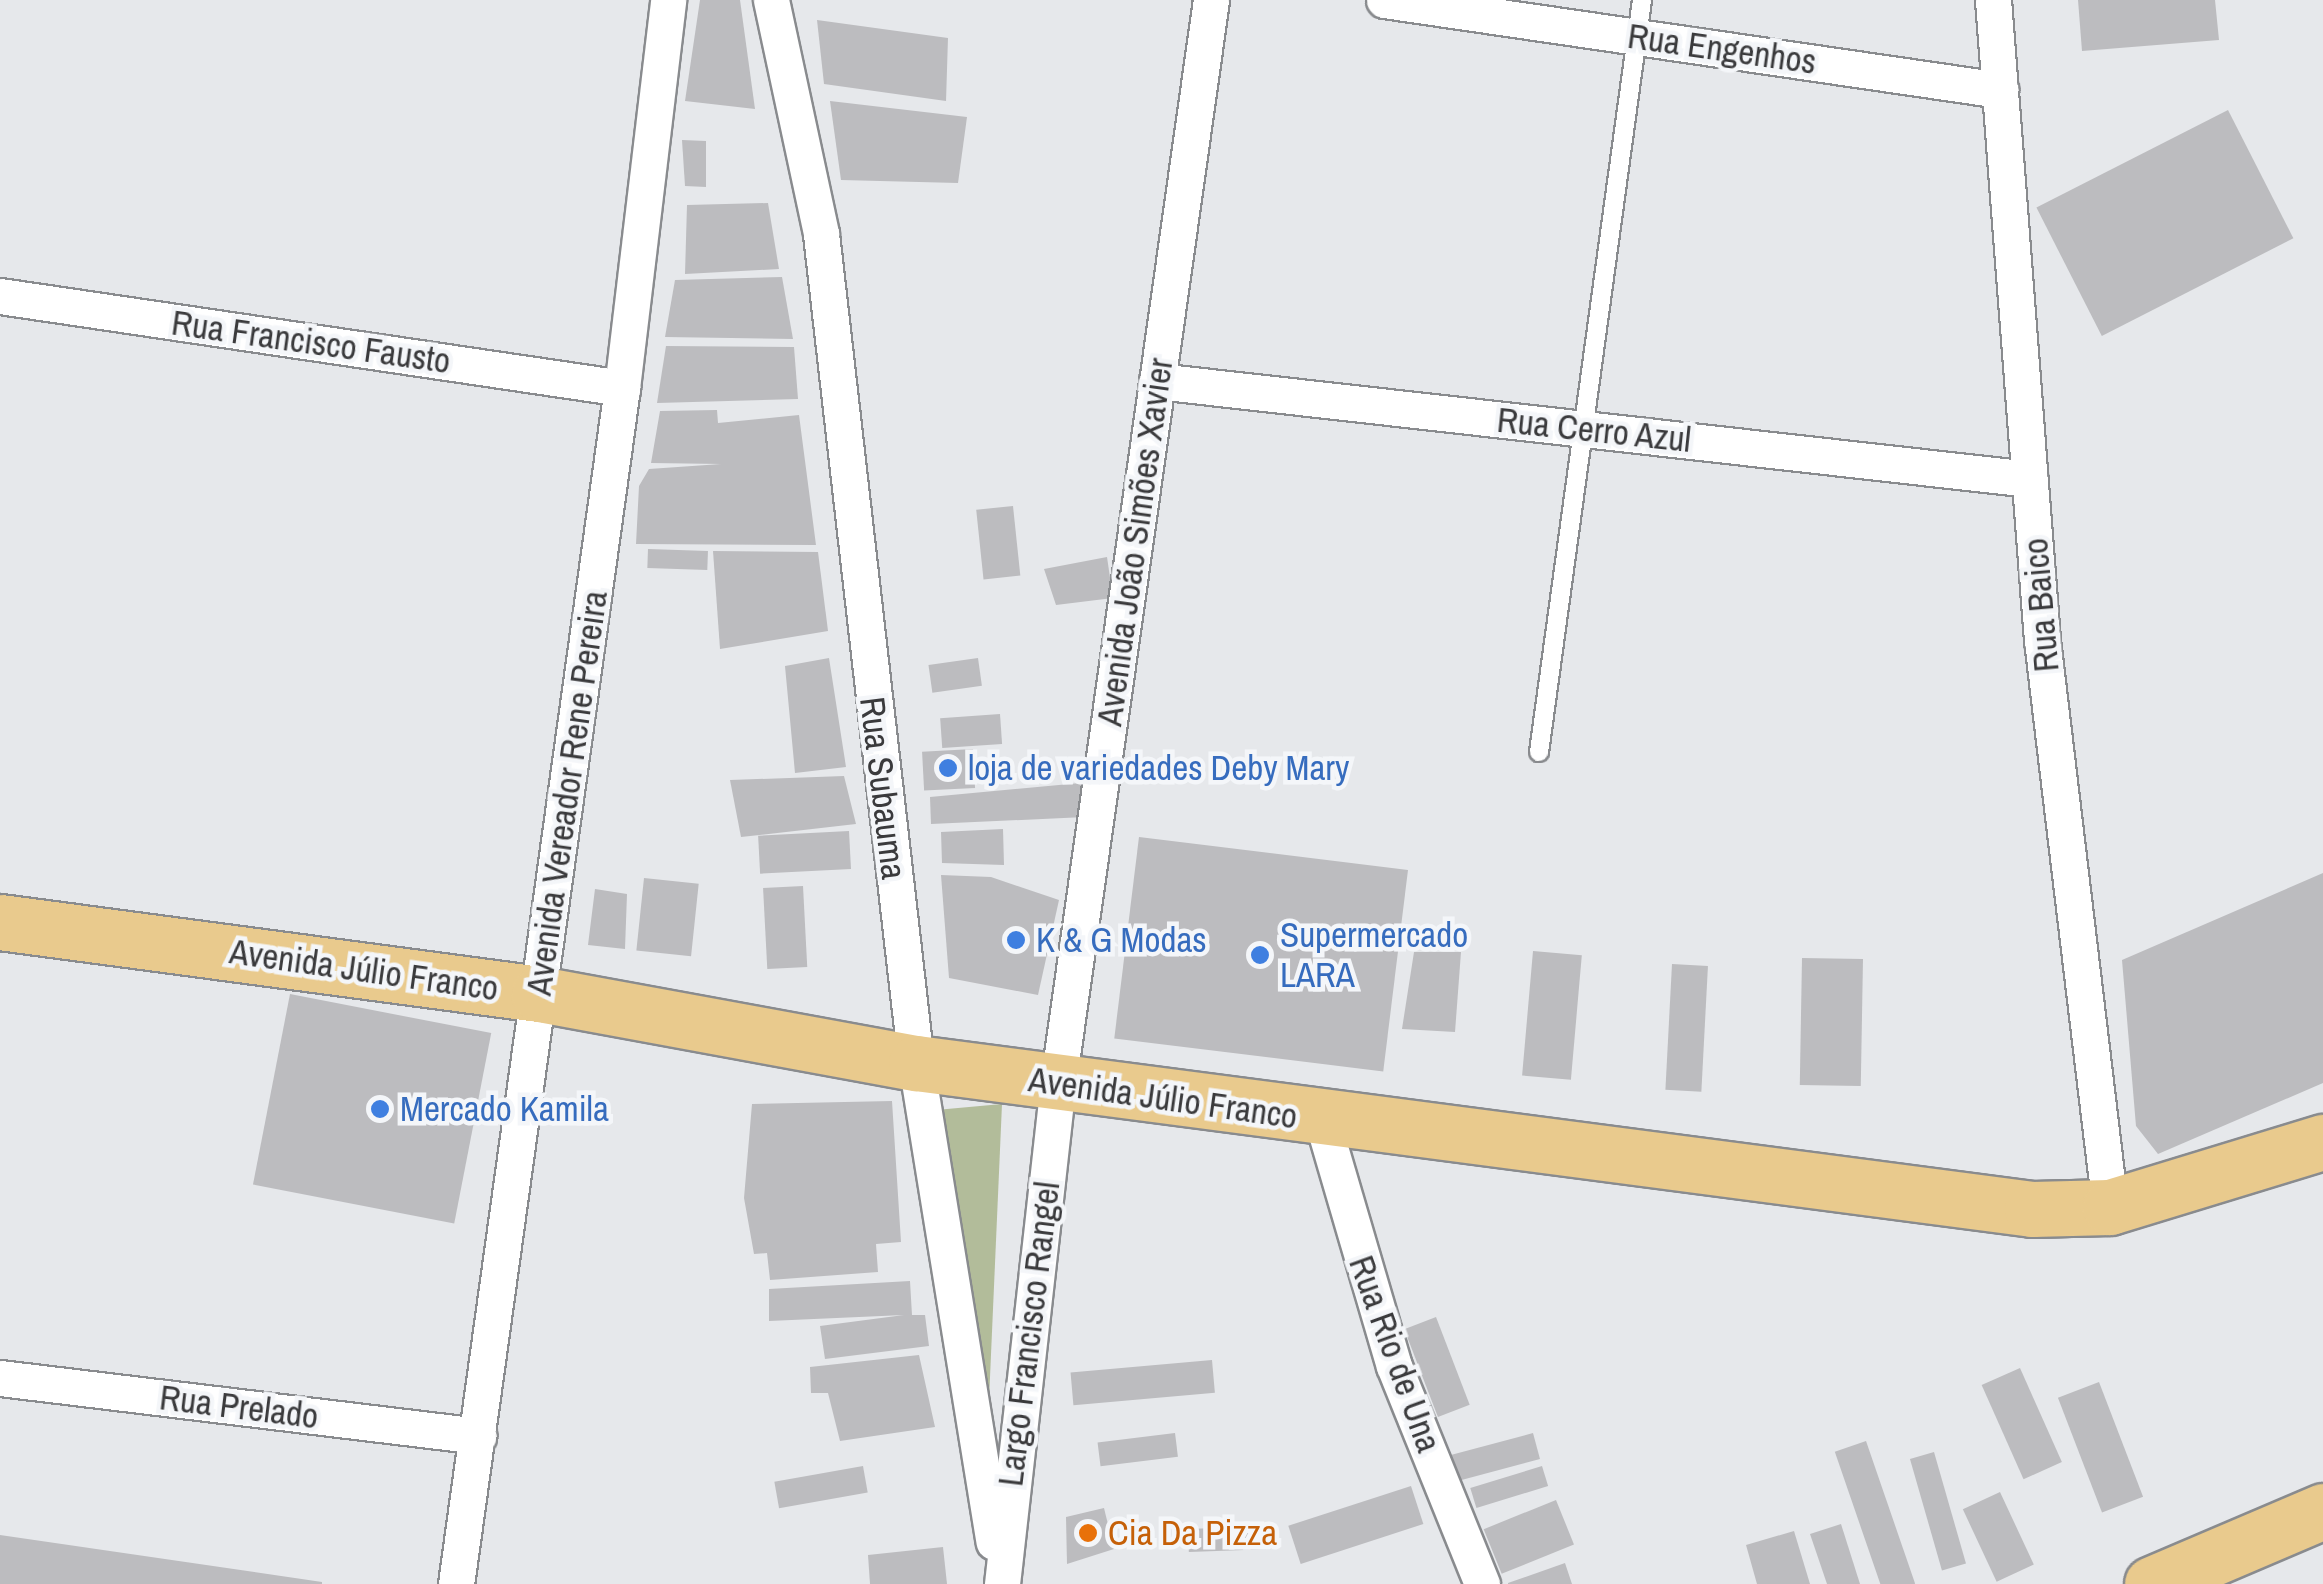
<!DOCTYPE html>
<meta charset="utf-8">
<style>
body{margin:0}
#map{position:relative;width:2323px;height:1584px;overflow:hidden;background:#e6e8eb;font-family:"Archivo Narrow",sans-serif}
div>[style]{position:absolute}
.green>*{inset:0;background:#b2bc9a}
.building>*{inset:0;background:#bcbcbf;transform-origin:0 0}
.roads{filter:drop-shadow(2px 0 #898b8e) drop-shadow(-2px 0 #898b8e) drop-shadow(0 2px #898b8e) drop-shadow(0 -2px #898b8e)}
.service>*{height:18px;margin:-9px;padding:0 9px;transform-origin:9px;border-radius:9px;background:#fff}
.minor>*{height:35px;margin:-17.5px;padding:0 17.5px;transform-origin:17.5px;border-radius:17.5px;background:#fff}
.primary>*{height:55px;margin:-27.5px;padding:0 27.5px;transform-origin:27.5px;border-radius:27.5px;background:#e9ca8d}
.dots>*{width:28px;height:28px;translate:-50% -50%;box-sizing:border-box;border:5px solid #f4f6f9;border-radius:50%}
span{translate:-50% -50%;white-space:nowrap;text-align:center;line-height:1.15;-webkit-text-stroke:9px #f4f6f9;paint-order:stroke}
.street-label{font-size:35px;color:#3a3a3c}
.shop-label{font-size:35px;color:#366cbe}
.left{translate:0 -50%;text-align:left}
.food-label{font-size:35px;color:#c56008}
</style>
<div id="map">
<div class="green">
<i style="clip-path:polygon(1002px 1104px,988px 1423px,936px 1110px)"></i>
</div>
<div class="building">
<i style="clip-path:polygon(700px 0,740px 0,755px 109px,685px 101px)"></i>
<i style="clip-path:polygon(2078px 0,2215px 0,2219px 40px,2082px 51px)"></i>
<i style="clip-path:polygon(817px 20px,948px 38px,946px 101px,824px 84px)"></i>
<i style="clip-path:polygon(830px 101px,967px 117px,958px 183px,841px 180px)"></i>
<i style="left:2228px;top:110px;width:144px;height:215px;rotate:63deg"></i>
<i style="clip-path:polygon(682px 140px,706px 141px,706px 187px,685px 186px)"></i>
<i style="clip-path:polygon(768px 203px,779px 269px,685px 274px,687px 205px)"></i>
<i style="clip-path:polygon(782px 277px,793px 339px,665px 337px,675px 280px)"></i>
<i style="clip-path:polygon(666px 346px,794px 347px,798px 399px,657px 403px)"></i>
<i style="clip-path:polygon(717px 410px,718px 423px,799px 415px,816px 545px,636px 544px,639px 486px,649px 469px,721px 464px,651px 463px,660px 411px)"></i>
<i style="left:1013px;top:506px;width:70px;height:37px;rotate:84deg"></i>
<i style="left:648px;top:549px;width:60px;height:19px;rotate:2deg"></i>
<i style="clip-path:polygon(713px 551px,818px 552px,828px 631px,720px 649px)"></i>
<i style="clip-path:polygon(1107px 557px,1113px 598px,1056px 605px,1044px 569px)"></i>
<i style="clip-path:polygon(829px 658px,846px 767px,795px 773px,785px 666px)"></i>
<i style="left:978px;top:658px;width:28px;height:50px;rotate:82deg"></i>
<i style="left:1000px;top:714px;width:30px;height:60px;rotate:86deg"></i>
<i style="left:973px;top:749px;width:39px;height:51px;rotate:87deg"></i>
<i style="clip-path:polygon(844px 776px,856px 824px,741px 837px,730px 780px)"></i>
<i style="clip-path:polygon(1091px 782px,1085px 817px,931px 824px,930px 797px)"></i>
<i style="clip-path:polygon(1003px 829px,1004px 865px,942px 863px,941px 832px)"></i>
<i style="left:849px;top:831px;width:38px;height:91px;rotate:87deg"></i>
<i style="left:1139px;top:837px;width:271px;height:203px;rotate:7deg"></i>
<i style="clip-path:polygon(2323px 873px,2323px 1083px,2158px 1154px,2136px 1126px,2122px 960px)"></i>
<i style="clip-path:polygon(941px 875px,991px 877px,1059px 900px,1038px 995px,949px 978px)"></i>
<i style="left:644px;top:878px;width:55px;height:73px;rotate:6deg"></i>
<i style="left:803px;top:886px;width:81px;height:40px;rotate:87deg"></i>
<i style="clip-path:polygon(595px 889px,627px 894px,625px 949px,588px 945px)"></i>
<i style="left:1533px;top:951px;width:49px;height:125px;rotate:5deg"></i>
<i style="clip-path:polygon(1414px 952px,1461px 952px,1455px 1032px,1402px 1029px)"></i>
<i style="left:1802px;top:958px;width:61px;height:127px;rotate:1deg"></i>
<i style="left:1672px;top:964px;width:36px;height:126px;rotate:3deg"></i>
<i style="left:290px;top:994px;width:205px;height:194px;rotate:11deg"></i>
<i style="clip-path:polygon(892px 1101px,901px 1242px,876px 1244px,878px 1272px,770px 1280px,767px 1253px,754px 1254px,744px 1198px,752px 1104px)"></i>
<i style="clip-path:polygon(910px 1281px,912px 1315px,925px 1315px,929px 1346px,825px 1359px,820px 1326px,904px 1315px,769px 1321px,769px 1289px)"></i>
<i style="left:1436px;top:1317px;width:94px;height:34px;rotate:69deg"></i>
<i style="clip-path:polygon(919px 1355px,935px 1427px,840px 1441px,828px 1393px,811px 1393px,810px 1367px)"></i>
<i style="left:1212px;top:1360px;width:33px;height:142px;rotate:85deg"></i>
<i style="left:2020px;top:1368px;width:103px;height:42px;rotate:66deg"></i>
<i style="left:2099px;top:1382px;width:123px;height:44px;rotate:69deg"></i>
<i style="left:1175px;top:1433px;width:24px;height:78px;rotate:83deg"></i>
<i style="left:1533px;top:1433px;width:27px;height:87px;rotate:75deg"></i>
<i style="left:1866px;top:1441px;width:151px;height:33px;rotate:71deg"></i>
<i style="left:1934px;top:1452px;width:116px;height:25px;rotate:74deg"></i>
<i style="left:863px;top:1466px;width:27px;height:90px;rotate:80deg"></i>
<i style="left:1542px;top:1466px;width:21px;height:75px;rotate:73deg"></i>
<i style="left:1411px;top:1486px;width:40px;height:129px;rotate:72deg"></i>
<i style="left:2000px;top:1492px;width:80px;height:41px;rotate:65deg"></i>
<i style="left:1556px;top:1500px;width:48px;height:78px;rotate:68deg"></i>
<i style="clip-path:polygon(1104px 1508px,1114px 1549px,1067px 1564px,1066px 1517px)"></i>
<i style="clip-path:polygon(1841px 1524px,1860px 1584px,1827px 1584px,1810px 1534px)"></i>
<i style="left:1271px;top:1526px;width:23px;height:83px;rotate:88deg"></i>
<i style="clip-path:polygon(1794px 1531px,1810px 1584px,1757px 1584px,1746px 1545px)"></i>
<i style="clip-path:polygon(0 1535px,322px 1582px,322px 1584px,0 1584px)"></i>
<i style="clip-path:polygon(943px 1547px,947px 1584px,870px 1584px,868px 1555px)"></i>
<i style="clip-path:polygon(1565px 1563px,1572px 1584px,1508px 1584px,1508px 1583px)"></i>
</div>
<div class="roads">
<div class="service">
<i style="left:1539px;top:752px;width:759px;rotate:-82.2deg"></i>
</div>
<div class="minor">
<i style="left:771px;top:0;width:239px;rotate:77.9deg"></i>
<i style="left:821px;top:234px;width:834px;rotate:83.46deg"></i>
<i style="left:916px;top:1063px;width:485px;rotate:80.8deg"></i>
<i style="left:1384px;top:0;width:623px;rotate:8.31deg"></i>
<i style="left:1993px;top:0;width:642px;rotate:85.62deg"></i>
<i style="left:2042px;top:640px;width:571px;rotate:83.16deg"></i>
<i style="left:0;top:296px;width:629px;rotate:8.41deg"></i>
<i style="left:1157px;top:381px;width:878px;rotate:6.41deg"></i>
<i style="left:1322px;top:1120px;width:256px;rotate:73.7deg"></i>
<i style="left:1394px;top:1366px;width:235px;rotate:68deg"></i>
<i style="left:0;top:1378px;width:482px;rotate:6.9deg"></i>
<i style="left:456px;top:1584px;width:1207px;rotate:-82.1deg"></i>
<i style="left:622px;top:388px;width:391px;rotate:-83.2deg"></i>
<i style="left:1002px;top:1584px;width:504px;rotate:-83.62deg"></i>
<i style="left:1058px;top:1083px;width:1094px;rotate:-81.96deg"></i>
</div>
<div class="primary">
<i style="left:0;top:922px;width:544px;rotate:7.61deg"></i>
<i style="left:539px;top:994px;width:383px;rotate:10.4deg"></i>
<i style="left:916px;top:1063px;width:1126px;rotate:7.45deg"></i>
<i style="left:2032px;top:1209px;width:78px;rotate:-1.5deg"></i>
<i style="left:2110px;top:1207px;width:223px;rotate:-17deg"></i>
<i style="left:2152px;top:1584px;width:186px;rotate:-23.1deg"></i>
</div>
</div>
<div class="dots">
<i style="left:948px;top:768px;background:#3f7fe0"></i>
<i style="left:1016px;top:940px;background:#3f7fe0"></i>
<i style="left:1260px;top:955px;background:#3f7fe0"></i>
<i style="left:380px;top:1109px;background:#3f7fe0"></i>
<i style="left:1088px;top:1533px;background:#e8710a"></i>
</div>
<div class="street-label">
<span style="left:1722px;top:49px;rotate:8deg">Rua Engenhos</span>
<span style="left:311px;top:342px;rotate:8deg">Rua Francisco Fausto</span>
<span style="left:1594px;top:430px;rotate:6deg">Rua Cerro Azul</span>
<span style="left:1135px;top:542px;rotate:-82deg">Avenida João Simões Xavier</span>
<span style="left:2041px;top:605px;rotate:-95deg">Rua Baico</span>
<span style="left:883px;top:788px;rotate:83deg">Rua Subauma</span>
<span style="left:567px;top:793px;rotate:-82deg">Avenida Vereador Rene Pereira</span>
<span style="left:364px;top:970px;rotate:8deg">Avenida Júlio Franco</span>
<span style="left:1163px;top:1098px;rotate:8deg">Avenida Júlio Franco</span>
<span style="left:1029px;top:1334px;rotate:-83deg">Largo Francisco Rangel</span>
<span style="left:1395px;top:1354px;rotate:70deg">Rua Rio de Una</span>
<span style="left:239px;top:1407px;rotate:7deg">Rua Prelado</span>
</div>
<div class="shop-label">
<span class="left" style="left:968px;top:768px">loja de variedades Deby Mary</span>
<span class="left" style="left:1280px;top:955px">Supermercado<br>LARA</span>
<span class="left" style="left:1036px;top:940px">K &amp; G Modas</span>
<span class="left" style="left:400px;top:1109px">Mercado Kamila</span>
</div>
<div class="food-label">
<span class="left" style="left:1108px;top:1533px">Cia Da Pizza</span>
</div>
</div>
